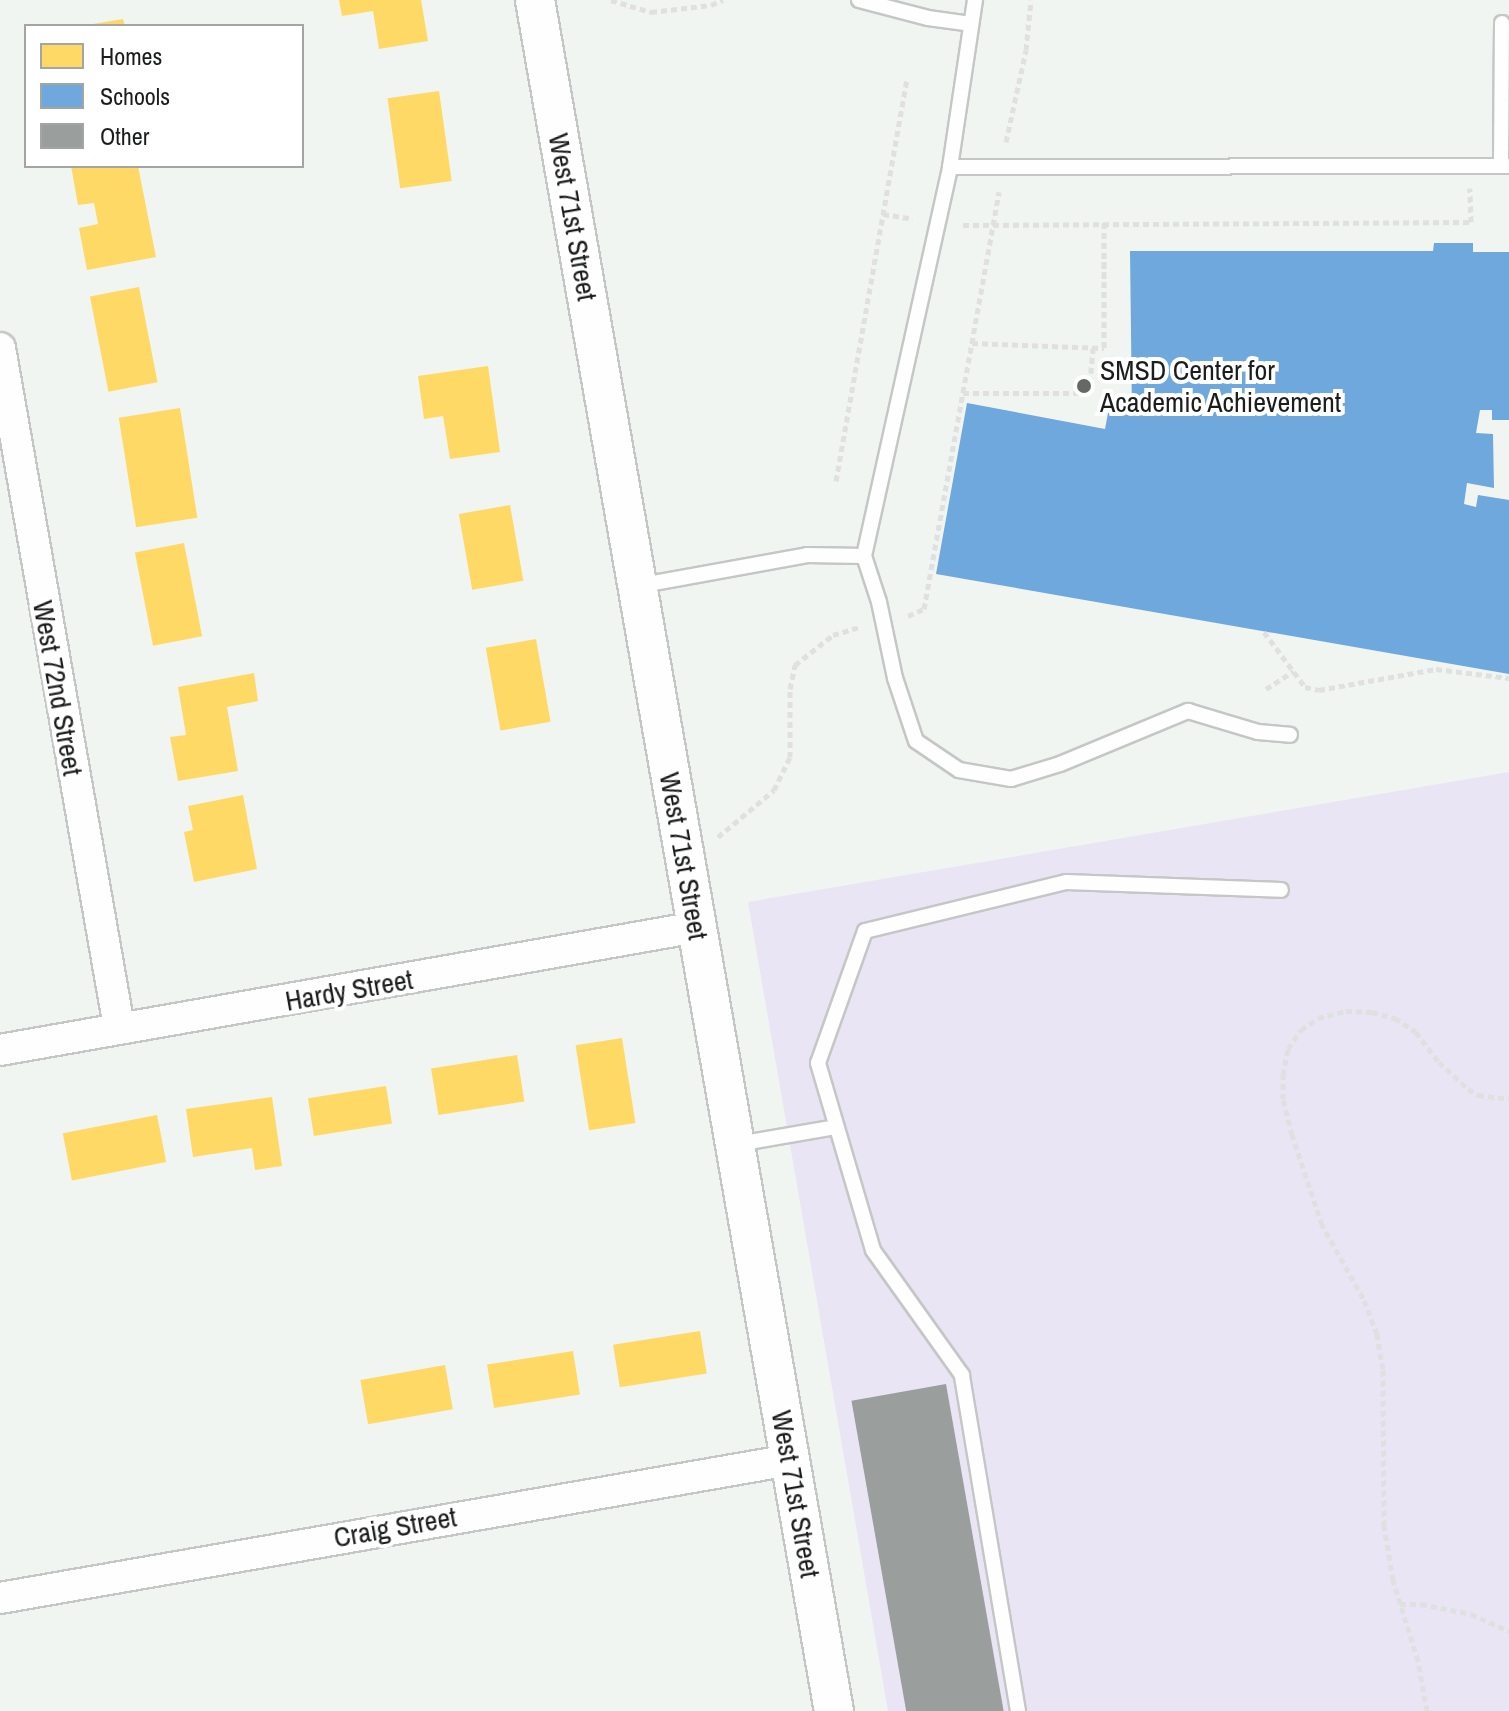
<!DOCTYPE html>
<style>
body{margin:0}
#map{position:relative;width:1509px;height:1711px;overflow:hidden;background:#f0f5f2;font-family:"Archivo Narrow",sans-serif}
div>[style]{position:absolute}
.green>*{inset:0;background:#eae5f4}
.homes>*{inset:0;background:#ffd966;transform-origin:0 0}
.schools>*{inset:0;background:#6fa8dc}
.building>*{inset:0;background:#9a9e9c;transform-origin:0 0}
.path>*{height:5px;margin-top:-2.5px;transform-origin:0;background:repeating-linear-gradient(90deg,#dfe0df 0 6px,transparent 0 10px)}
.roads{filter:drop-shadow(2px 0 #c4c7c5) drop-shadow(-2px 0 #c4c7c5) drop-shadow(0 2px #c4c7c5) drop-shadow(0 -2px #c4c7c5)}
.service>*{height:14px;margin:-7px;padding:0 7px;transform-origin:7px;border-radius:7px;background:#fdfefd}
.minor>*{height:30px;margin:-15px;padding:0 15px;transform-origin:15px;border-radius:15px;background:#fdfefd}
.tertiary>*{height:38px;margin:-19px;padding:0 19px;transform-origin:19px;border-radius:19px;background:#fdfefd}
.dots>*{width:22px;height:22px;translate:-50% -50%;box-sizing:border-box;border:4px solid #fff;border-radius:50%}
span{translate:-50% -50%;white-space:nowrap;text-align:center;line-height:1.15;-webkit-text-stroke:8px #fff;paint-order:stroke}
.street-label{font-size:28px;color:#1a1d1b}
.poi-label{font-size:28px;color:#1a1d1b}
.left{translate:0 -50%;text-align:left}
.legend{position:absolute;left:24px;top:24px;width:280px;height:144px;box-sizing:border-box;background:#fff;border:2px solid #a3a5a4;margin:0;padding:10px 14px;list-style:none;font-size:24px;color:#1a1d1b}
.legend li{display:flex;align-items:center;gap:16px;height:40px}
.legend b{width:40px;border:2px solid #a3a5a4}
</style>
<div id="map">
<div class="green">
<i style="clip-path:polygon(1509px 772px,1509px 1711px,888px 1711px,748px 902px)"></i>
</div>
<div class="homes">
<i style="clip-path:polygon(339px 0,421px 0,428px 41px,379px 49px,373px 11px,342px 16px)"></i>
<i style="clip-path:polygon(123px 19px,125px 26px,93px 26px,93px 24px)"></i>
<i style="left:439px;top:91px;width:91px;height:52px;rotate:82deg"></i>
<i style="clip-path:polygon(71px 166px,138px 166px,156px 257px,87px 270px,79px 228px,98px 224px,94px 203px,78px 205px)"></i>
<i style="left:139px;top:287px;width:97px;height:50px;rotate:79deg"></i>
<i style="clip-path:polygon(488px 366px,500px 452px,450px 459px,443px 416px,424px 419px,418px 376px)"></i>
<i style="left:180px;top:408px;width:111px;height:62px;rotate:81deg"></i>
<i style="left:510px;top:505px;width:77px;height:52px;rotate:80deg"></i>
<i style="left:184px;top:543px;width:95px;height:50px;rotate:79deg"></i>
<i style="left:536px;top:639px;width:84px;height:51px;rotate:80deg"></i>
<i style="clip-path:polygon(254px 673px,258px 701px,227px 707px,238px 771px,178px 781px,170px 737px,186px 735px,178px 687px)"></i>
<i style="clip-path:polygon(243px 795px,257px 869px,194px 882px,184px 832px,193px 830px,188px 806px)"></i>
<i style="left:622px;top:1038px;width:86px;height:47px;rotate:81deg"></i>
<i style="left:517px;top:1055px;width:47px;height:87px;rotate:81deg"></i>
<i style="left:386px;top:1086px;width:38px;height:79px;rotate:81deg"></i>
<i style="clip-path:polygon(272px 1097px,282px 1166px,255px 1170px,252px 1148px,193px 1157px,186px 1109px)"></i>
<i style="left:157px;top:1115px;width:48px;height:96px;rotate:79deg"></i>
<i style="left:700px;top:1331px;width:43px;height:88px;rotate:81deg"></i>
<i style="left:573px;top:1351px;width:44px;height:87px;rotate:81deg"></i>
<i style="left:445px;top:1365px;width:45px;height:86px;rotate:80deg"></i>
</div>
<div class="schools">
<i style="clip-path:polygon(1434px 243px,1473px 243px,1473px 252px,1509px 252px,1509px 420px,1492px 420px,1492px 410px,1480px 410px,1476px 433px,1493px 434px,1494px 488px,1467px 483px,1464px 504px,1476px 507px,1478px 495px,1509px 500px,1509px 674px,936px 574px,967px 403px,1105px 429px,1108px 413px,1132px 414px,1130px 251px,1433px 251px)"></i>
</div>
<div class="building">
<i style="left:946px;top:1384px;width:332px;height:96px;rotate:80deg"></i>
</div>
<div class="path">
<i style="left:611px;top:0;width:42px;rotate:16.7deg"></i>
<i style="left:651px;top:12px;width:60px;rotate:-6.7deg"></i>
<i style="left:711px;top:5px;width:13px;rotate:-23deg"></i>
<i style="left:1006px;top:142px;width:94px;rotate:-77.7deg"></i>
<i style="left:1026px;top:50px;width:50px;rotate:-84.3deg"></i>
<i style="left:883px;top:214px;width:30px;rotate:9deg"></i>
<i style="left:963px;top:225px;width:508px;rotate:-0.34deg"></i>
<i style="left:1471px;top:222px;width:34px;rotate:-92deg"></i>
<i style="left:972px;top:343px;width:132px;rotate:2.2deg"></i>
<i style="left:1104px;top:348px;width:125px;rotate:-90deg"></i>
<i style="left:963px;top:393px;width:126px"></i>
<i style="left:1089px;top:393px;width:45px;rotate:-84.9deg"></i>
<i style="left:836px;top:481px;width:410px;rotate:-80deg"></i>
<i style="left:908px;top:616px;width:17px;rotate:-24deg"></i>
<i style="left:924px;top:609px;width:424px;rotate:-79.8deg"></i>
<i style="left:1264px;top:632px;width:69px;rotate:53.3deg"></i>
<i style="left:1305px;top:687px;width:14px;rotate:12deg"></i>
<i style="left:1319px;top:690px;width:119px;rotate:-10.2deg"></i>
<i style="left:1436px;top:669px;width:74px;rotate:7deg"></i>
<i style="left:1266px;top:689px;width:33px;rotate:-33deg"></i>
<i style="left:718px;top:837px;width:73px;rotate:-40deg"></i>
<i style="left:774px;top:790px;width:37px;rotate:-64deg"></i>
<i style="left:790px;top:757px;width:68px;rotate:-90deg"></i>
<i style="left:790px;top:689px;width:25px;rotate:-78deg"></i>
<i style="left:795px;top:665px;width:48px;rotate:-38.3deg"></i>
<i style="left:833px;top:635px;width:27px;rotate:-17deg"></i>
<i style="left:1400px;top:1604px;width:21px"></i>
<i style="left:1421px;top:1604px;width:51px;rotate:11.3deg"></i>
<i style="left:1471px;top:1614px;width:42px;rotate:24.1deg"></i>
<i style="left:1427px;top:1711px;width:51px;rotate:-100.2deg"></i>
<i style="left:1418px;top:1661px;width:85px;rotate:-107.2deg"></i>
<i style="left:1393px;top:1580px;width:55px;rotate:-99.5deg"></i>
<i style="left:1384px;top:1526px;width:157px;rotate:-90.4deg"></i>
<i style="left:1383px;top:1369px;width:36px;rotate:-100deg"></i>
<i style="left:1377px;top:1334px;width:39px;rotate:-111deg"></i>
<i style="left:1363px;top:1298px;width:84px;rotate:-119.3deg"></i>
<i style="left:1322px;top:1225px;width:95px;rotate:-108.4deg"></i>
<i style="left:1292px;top:1135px;width:37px;rotate:-104deg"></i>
<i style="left:1283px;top:1099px;width:24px;rotate:-90deg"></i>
<i style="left:1283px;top:1075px;width:26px;rotate:-79deg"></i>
<i style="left:1288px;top:1049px;width:23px;rotate:-56deg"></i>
<i style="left:1301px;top:1030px;width:21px;rotate:-35deg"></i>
<i style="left:1318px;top:1018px;width:29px;rotate:-14deg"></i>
<i style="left:1346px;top:1011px;width:26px;rotate:2deg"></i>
<i style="left:1372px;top:1012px;width:24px;rotate:15deg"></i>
<i style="left:1395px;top:1018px;width:25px;rotate:34deg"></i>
<i style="left:1416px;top:1032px;width:38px;rotate:53deg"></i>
<i style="left:1439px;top:1062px;width:40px;rotate:43deg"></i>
<i style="left:1468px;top:1089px;width:12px;rotate:31deg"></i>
<i style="left:1478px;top:1095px;width:31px;rotate:7deg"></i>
</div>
<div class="roads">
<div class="service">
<i style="left:859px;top:0;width:71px;rotate:14.6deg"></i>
<i style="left:928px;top:18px;width:43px;rotate:7.9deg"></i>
<i style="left:975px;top:0;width:169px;rotate:98.5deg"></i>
<i style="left:950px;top:167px;width:559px;rotate:-0.1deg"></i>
<i style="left:1501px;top:166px;width:143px;rotate:-89.6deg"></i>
<i style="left:864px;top:556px;width:48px;rotate:71.9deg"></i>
<i style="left:879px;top:602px;width:78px;rotate:78.1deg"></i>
<i style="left:895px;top:678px;width:66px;rotate:71.6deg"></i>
<i style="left:916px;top:741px;width:52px;rotate:34deg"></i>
<i style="left:959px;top:770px;width:53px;rotate:9.8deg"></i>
<i style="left:1011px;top:779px;width:51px;rotate:-17deg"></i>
<i style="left:1060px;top:764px;width:139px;rotate:-22.5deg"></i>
<i style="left:1188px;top:711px;width:73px;rotate:16.7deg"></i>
<i style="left:1258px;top:732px;width:32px;rotate:5deg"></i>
<i style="left:637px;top:586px;width:173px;rotate:-10.3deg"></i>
<i style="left:807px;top:555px;width:57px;rotate:1deg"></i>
<i style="left:864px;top:556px;width:398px;rotate:-77.5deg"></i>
<i style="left:738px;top:1144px;width:99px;rotate:-9.8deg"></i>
<i style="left:1018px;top:1711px;width:341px;rotate:-99.5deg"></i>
<i style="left:962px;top:1375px;width:153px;rotate:-125.5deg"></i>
<i style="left:873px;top:1250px;width:195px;rotate:-106.4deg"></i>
<i style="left:818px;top:1063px;width:140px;rotate:-70.4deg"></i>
<i style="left:865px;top:931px;width:207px;rotate:-13.7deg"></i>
<i style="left:1066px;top:882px;width:215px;rotate:2.1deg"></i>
</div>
<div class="minor">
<i style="left:0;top:348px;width:689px;rotate:80.06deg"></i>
<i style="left:0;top:1050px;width:708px;rotate:-10.01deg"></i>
<i style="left:0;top:1598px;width:802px;rotate:-9.91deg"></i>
</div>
<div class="tertiary">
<i style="left:535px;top:0;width:1737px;rotate:80.09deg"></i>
</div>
</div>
<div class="dots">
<i style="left:1084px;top:386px;background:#656966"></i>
</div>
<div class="street-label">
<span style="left:573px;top:217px;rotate:80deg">West 71st Street</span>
<span style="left:58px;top:688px;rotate:80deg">West 72nd Street</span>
<span style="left:684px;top:856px;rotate:80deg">West 71st Street</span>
<span style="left:349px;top:990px;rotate:-10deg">Hardy Street</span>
<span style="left:796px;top:1494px;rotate:80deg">West 71st Street</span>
<span style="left:395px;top:1527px;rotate:-10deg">Craig Street</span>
</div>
<div class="poi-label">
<span class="left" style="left:1100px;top:386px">SMSD Center for<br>Academic Achievement</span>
</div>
<ul class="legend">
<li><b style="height:22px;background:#ffd966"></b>Homes</li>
<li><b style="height:22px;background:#6fa8dc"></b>Schools</li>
<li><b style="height:22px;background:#9a9e9c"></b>Other</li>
</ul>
</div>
